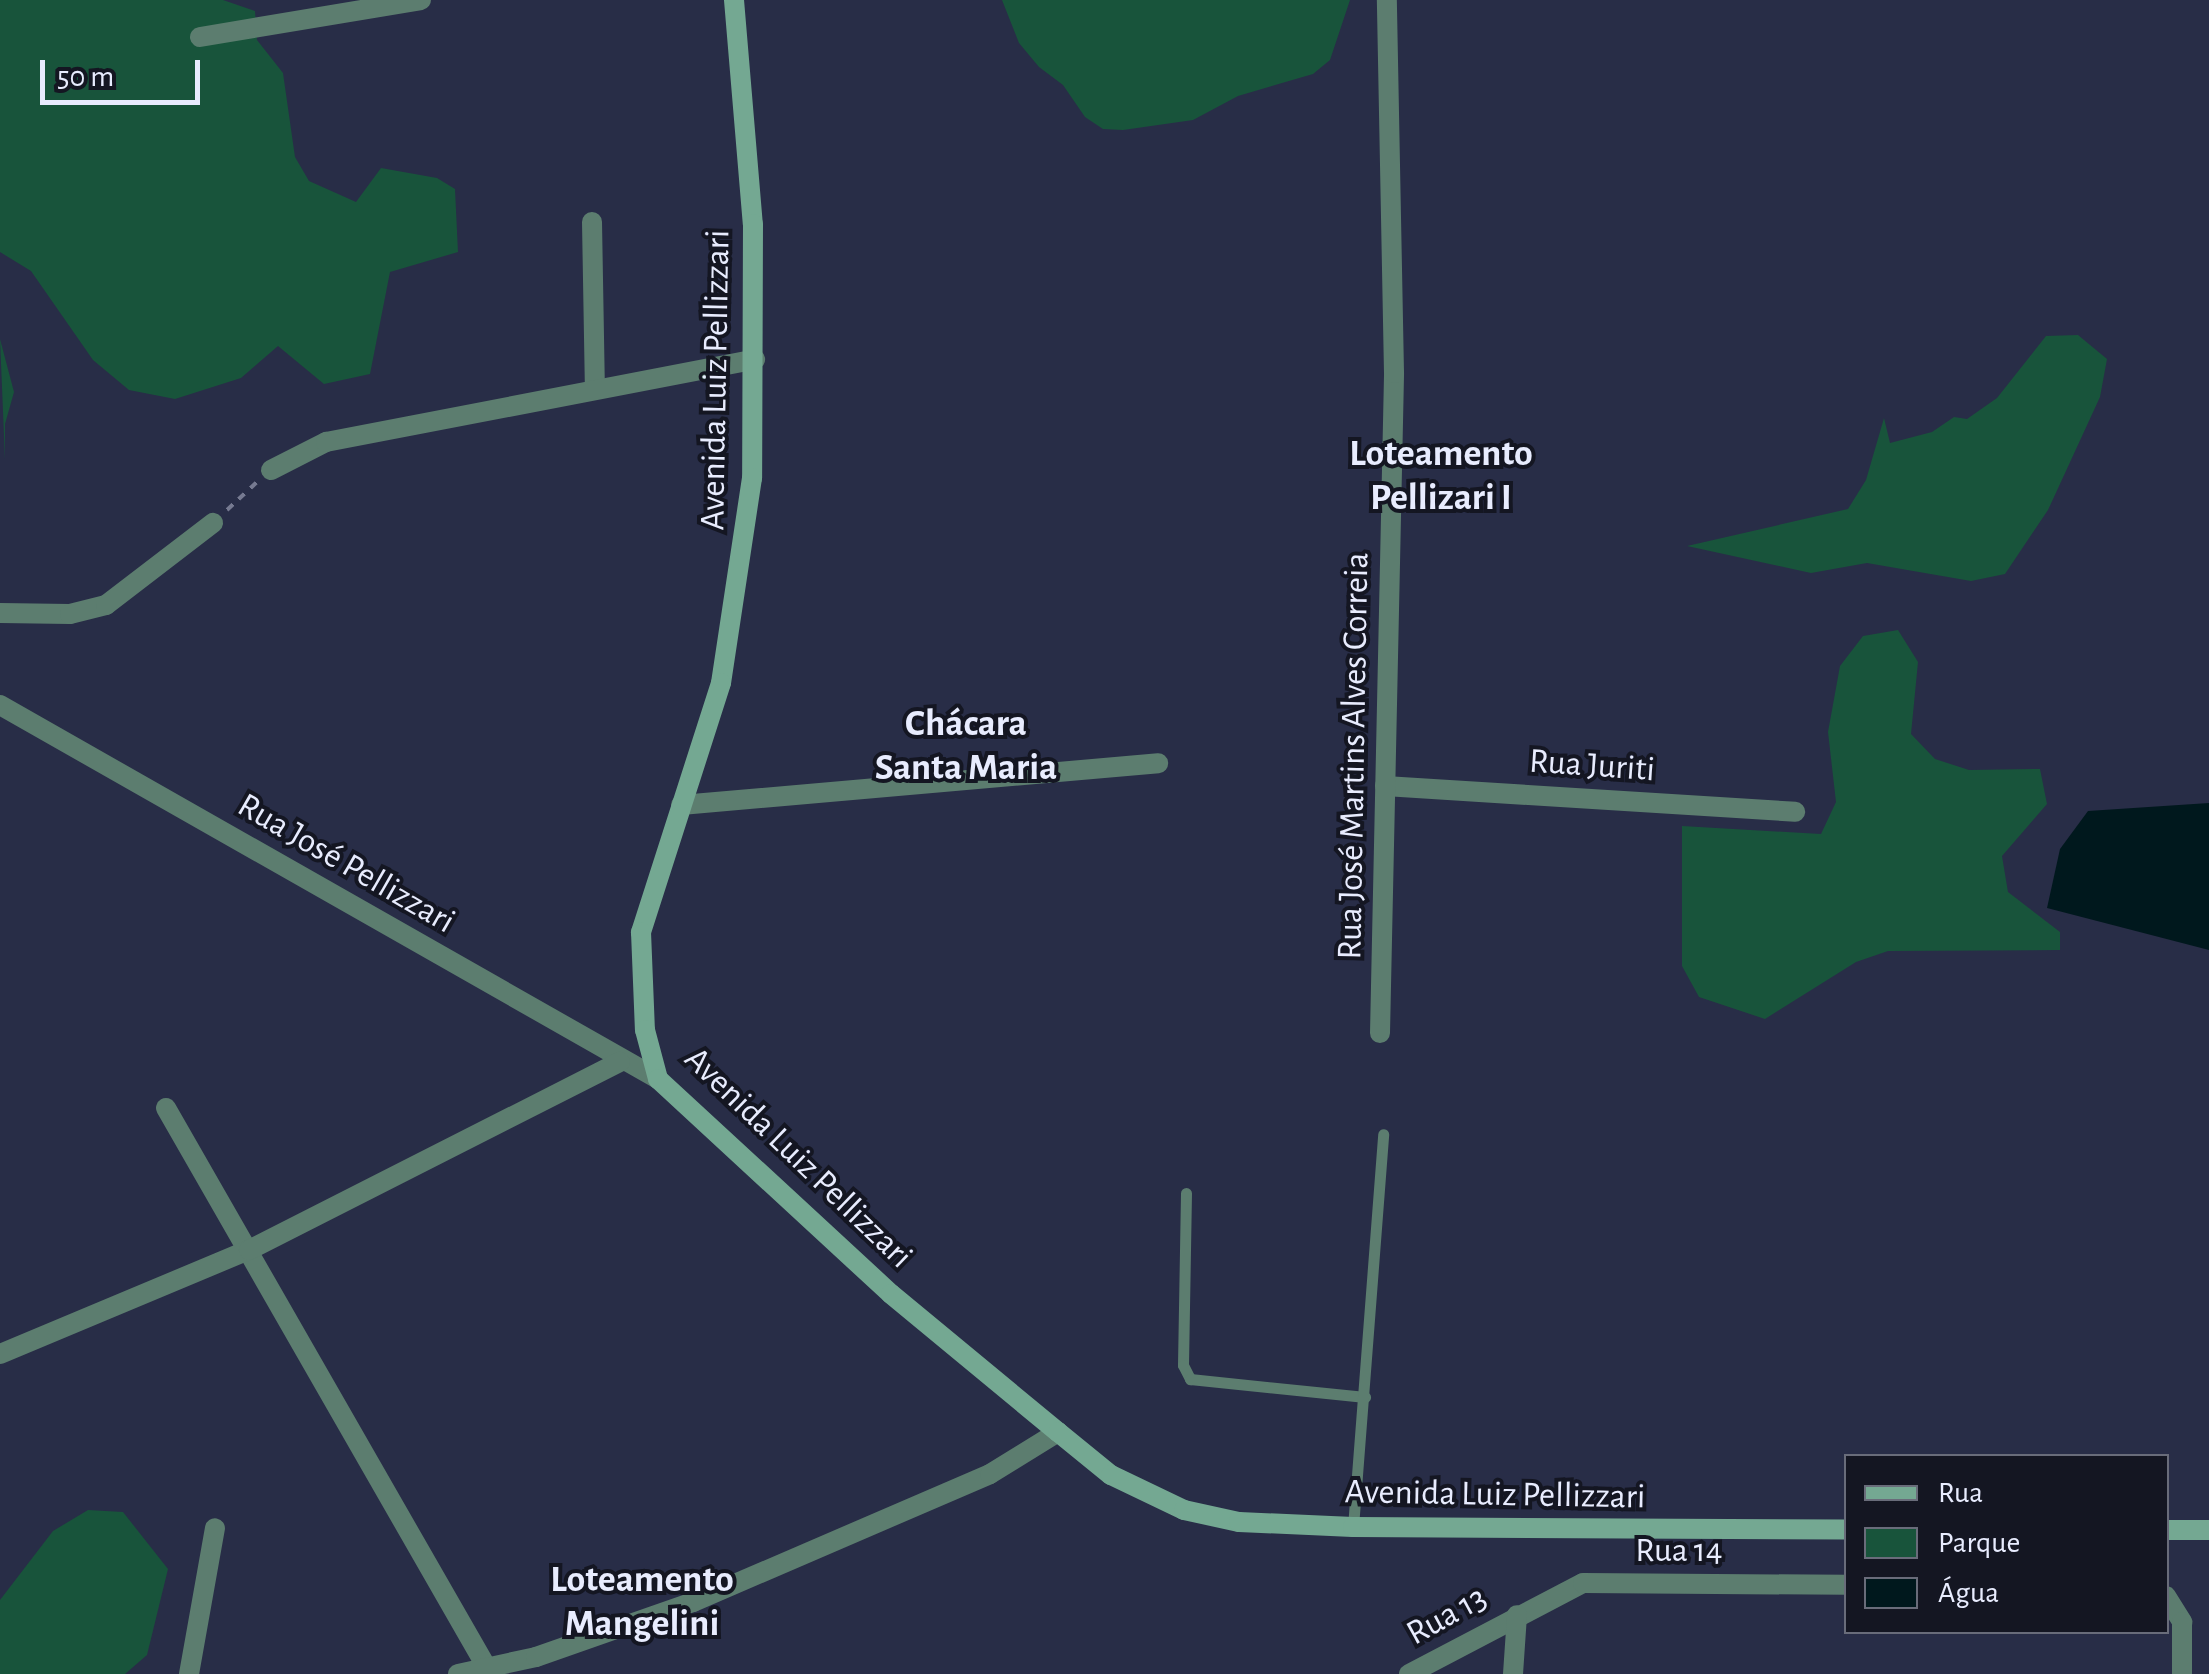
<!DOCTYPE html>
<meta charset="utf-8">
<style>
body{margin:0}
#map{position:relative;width:2209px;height:1674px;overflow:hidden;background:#282d47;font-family:"Alegreya Sans",sans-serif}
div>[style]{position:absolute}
.green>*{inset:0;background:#18543b}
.water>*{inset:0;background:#00181d}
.path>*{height:4px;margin-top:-2px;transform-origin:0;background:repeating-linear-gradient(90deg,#767a91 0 8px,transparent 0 16px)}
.lane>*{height:11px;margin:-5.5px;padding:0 5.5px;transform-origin:5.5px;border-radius:5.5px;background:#5c7d6f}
.street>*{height:20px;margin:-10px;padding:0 10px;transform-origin:10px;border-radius:10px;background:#5c7d6f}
.secondary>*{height:20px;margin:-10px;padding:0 10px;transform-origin:10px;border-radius:10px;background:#74a892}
span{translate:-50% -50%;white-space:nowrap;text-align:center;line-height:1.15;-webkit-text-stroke:8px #141622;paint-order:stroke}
.street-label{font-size:35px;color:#e8ecfe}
.neighbourhood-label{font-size:38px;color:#e8ecfe;font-weight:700}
.legend{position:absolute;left:1844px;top:1454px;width:325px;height:180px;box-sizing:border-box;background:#141622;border:2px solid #696c7a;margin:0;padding:12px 18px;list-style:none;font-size:30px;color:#e8ecfe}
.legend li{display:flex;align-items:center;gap:20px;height:50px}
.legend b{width:50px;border:2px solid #696c7a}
.scale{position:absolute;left:40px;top:60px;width:160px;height:45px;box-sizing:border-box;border:5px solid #e8ecfe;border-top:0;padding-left:12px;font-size:30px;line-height:35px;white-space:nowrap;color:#e8ecfe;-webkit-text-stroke:8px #141622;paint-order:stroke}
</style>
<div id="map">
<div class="green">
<i style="clip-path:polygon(0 0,223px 0,255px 11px,257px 40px,283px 73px,295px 157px,309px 181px,356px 202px,381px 168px,437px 178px,455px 189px,458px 252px,390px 272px,370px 374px,324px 384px,278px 346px,241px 378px,175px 399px,129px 390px,93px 360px,31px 271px,0 252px)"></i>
<i style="clip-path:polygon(1002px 0,1350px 0,1330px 60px,1313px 74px,1238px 96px,1193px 120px,1123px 130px,1103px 129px,1085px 117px,1063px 85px,1039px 67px,1019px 43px)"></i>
<i style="clip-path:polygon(2078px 335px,2107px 359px,2100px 397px,2048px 510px,2005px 574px,1971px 581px,1867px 563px,1811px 573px,1687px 546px,1848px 509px,1866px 480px,1884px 418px,1890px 443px,1932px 432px,1954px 417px,1967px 419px,1997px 398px,2046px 336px)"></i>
<i style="clip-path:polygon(0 339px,14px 392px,5px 424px,5px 460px)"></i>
<i style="clip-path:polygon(1898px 630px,1918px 662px,1911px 734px,1935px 759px,1969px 770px,2040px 769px,2047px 804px,2002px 856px,2008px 892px,2060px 932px,2060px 950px,1888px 951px,1856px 962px,1765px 1019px,1699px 997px,1682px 966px,1682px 826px,1821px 834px,1836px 802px,1828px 732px,1840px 666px,1863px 636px)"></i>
<i style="clip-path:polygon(88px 1510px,123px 1512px,168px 1569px,147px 1655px,125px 1674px,0 1674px,0 1600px,53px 1531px)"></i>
</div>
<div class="water">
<i style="clip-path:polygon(2209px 803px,2209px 950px,2047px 908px,2060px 849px,2088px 811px)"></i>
</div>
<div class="path">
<i style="left:227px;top:510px;width:41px;rotate:-43deg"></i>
</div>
<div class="lane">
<i style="left:1186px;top:1193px;width:172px;rotate:91deg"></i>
<i style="left:1183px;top:1365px;width:16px;rotate:63deg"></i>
<i style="left:1190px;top:1379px;width:176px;rotate:5.9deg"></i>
<i style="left:1353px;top:1527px;width:394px;rotate:-85.6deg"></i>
</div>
<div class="street">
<i style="left:200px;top:37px;width:224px;rotate:-9.5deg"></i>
<i style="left:592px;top:222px;width:165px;rotate:89deg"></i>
<i style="left:271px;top:470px;width:62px;rotate:-27deg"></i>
<i style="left:326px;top:442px;width:437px;rotate:-10.9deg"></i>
<i style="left:0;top:613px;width:70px;rotate:0.8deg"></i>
<i style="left:70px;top:614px;width:37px;rotate:-14deg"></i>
<i style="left:106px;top:605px;width:135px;rotate:-37.5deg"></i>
<i style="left:0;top:705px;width:757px;rotate:29.61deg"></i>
<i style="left:1385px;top:786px;width:411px;rotate:3.6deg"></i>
<i style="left:681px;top:805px;width:479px;rotate:-5deg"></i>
<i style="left:1380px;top:1033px;width:660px;rotate:-88.78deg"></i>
<i style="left:1394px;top:373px;width:373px;rotate:-91.1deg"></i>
<i style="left:166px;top:1108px;width:645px;rotate:60.18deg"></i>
<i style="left:0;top:1354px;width:270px;rotate:-22.7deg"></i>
<i style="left:249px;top:1250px;width:416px;rotate:-26.9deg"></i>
<i style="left:2166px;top:1596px;width:31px;rotate:58deg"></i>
<i style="left:2182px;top:1622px;width:52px;rotate:90deg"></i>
<i style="left:189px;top:1674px;width:148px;rotate:-79.9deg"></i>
<i style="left:458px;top:1674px;width:80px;rotate:-12.3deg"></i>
<i style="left:536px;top:1657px;width:166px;rotate:-19.3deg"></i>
<i style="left:693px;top:1602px;width:323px;rotate:-23.3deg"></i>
<i style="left:990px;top:1474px;width:80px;rotate:-31.7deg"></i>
<i style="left:1409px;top:1674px;width:196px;rotate:-27.6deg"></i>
<i style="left:1583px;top:1583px;width:263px;rotate:0.4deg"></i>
<i style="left:1513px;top:1674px;width:59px;rotate:-86.1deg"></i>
</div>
<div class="secondary">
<i style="left:734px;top:0;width:225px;rotate:85.2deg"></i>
<i style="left:753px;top:224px;width:254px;rotate:90.2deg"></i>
<i style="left:752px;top:478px;width:207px;rotate:98.6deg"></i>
<i style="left:721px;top:683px;width:262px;rotate:107.8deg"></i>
<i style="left:641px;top:932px;width:98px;rotate:87.7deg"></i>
<i style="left:645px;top:1030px;width:51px;rotate:75.1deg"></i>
<i style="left:658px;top:1079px;width:317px;rotate:42.7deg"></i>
<i style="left:891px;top:1294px;width:217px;rotate:39.6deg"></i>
<i style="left:1058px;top:1432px;width:68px;rotate:39.1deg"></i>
<i style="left:1111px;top:1475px;width:81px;rotate:25.6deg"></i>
<i style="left:1184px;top:1510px;width:56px;rotate:12.3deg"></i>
<i style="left:1239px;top:1522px;width:114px;rotate:2.5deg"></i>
<i style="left:1353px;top:1527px;width:493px;rotate:0.3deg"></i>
<i style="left:2166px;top:1530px;width:43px"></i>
</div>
<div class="street-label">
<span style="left:716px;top:380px;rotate:-89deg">Avenida Luiz Pellizzari</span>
<span style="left:1354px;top:756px;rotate:-89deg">Rua José Martins Alves Correia</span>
<span style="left:1592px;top:766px;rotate:4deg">Rua Juriti</span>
<span style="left:346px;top:864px;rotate:30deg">Rua José Pellizzari</span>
<span style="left:798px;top:1158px;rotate:44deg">Avenida Luiz Pellizzari</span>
<span style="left:1495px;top:1495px;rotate:1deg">Avenida Luiz Pellizzari</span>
<span style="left:1679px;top:1551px">Rua 14</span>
<span style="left:1447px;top:1616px;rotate:-29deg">Rua 13</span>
</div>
<div class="neighbourhood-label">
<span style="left:1441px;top:477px">Loteamento<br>Pellizari I</span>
<span style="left:966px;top:747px">Chácara<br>Santa Maria</span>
<span style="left:642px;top:1603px">Loteamento<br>Mangelini</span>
</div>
<ul class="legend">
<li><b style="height:12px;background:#74a892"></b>Rua</li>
<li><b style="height:28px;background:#18543b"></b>Parque</li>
<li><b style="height:28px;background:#00181d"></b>Água</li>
</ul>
<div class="scale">50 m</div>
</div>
